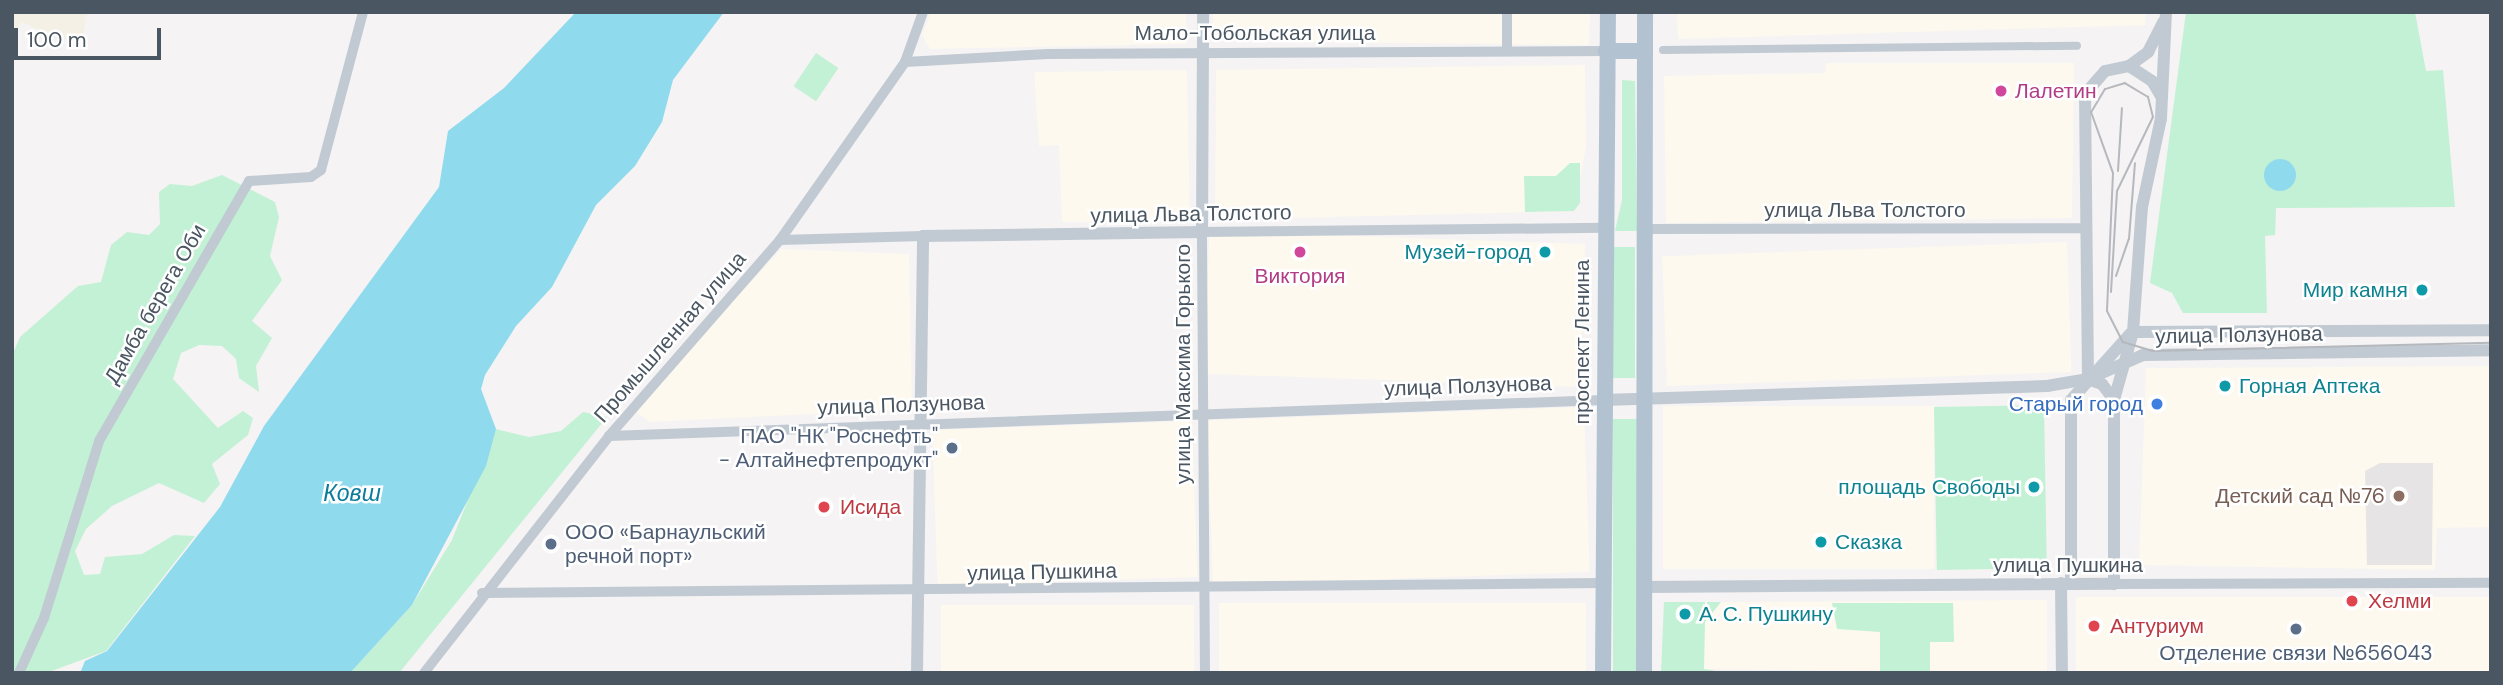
<!DOCTYPE html>
<meta charset="utf-8">
<style>
body{margin:0}
#map{position:relative;width:2503px;height:685px;overflow:hidden;background:#f5f3f3;font-family:"DM Sans",sans-serif}
div>[style]{position:absolute}
.commercial>*{inset:0;background:#fdf9ef;transform-origin:0 0}
.education>*{inset:0;background:#e6e4e5}
.green>*{inset:0;background:#c3f1d5;transform-origin:0 0}
.sand>*{inset:0;background:#f5f0e5}
.water>*{inset:0;background:#90daee}
.round{border-radius:50%}
.pedestrian>*{height:8px;margin:-4px;padding:0 4px;transform-origin:4px;border-radius:4px;background:#c1cad2}
.minor>*{height:10px;margin:-5px;padding:0 5px;transform-origin:5px;border-radius:5px;background:#c1cad2}
.tertiary>*{height:12px;margin:-6px;padding:0 6px;transform-origin:6px;border-radius:6px;background:#c1cad2}
.primary>*{height:16px;margin:-8px;padding:0 8px;transform-origin:8px;border-radius:8px;background:#b3c2d1}
.tram>*{height:2px;margin:-1px;padding:0 1px;transform-origin:1px;border-radius:1px;background:#b5b8bd}
.dots>*{width:19px;height:19px;translate:-50% -50%;box-sizing:border-box;border:4px solid #fff;border-radius:50%}
span{translate:-50% -50%;white-space:nowrap;text-align:center;line-height:1.15;-webkit-text-stroke:5px #fff;paint-order:stroke}
.street-label{font-size:21px;color:#4a5661}
.hotel-label{font-size:21px;color:#b23c85}
.left{translate:0 -50%;text-align:left}
.culture-label{font-size:21px;color:#0d838f}
.right{translate:-100% -50%;text-align:right}
.shop-label{font-size:21px;color:#366cbe}
.service-label{font-size:21px;color:#4e5e75}
.education-label{font-size:21px;color:#785e54}
.health-label{font-size:21px;color:#be3a42}
.water-label{font-size:23px;color:#0c7c9b;font-style:italic}
.frame{position:absolute;inset:0;border:14px solid #4a5661;pointer-events:none}
.scale{position:absolute;left:14px;top:28px;width:147px;height:32px;box-sizing:border-box;border:4px solid #4a5661;border-top:0;padding-left:9px;font-size:21px;line-height:24px;white-space:nowrap;color:#4a5661;-webkit-text-stroke:5px #fff;paint-order:stroke}
</style>
<div id="map">
<div class="commercial">
<i style="clip-path:polygon(931px 12px,1186px 12px,1187px 44px,930px 49px,922px 35px)"></i>
<i style="clip-path:polygon(1213px 12px,1590px 12px,1590px 18px,1589px 45px,1213px 41px)"></i>
<i style="clip-path:polygon(1677px 12px,2146px 12px,2145px 25px,1678px 39px)"></i>
<i style="clip-path:polygon(1826px 63px,2074px 63px,2072px 218px,1666px 223px,1664px 76px,1825px 73px)"></i>
<i style="clip-path:polygon(1585px 65px,1586px 147px,1574px 211px,1215px 220px,1216px 70px)"></i>
<i style="clip-path:polygon(1187px 70px,1190px 222px,1062px 222px,1059px 145px,1039px 146px,1034px 72px)"></i>
<i style="left:2067px;top:242px;width:130px;height:405px;rotate:88deg"></i>
<i style="left:1585px;top:244px;width:143px;height:376px;rotate:92deg"></i>
<i style="clip-path:polygon(781px 249px,909px 254px,912px 409px,650px 422px,633px 410px)"></i>
<i style="clip-path:polygon(2491px 366px,2491px 527px,2437px 528px,2435px 570px,2139px 565px,2146px 368px)"></i>
<i style="left:1934px;top:406px;width:163px;height:271px;rotate:90deg"></i>
<i style="left:1584px;top:407px;width:165px;height:377px;rotate:88deg"></i>
<i style="left:1192px;top:421px;width:156px;height:260px;rotate:88deg"></i>
<i style="left:2491px;top:597px;width:76px;height:415px;rotate:90deg"></i>
<i style="clip-path:polygon(2047px 600px,2047px 673px,1704px 669px,1705px 622px,1721px 602px)"></i>
<i style="left:1586px;top:603px;width:70px;height:367px;rotate:90deg"></i>
<i style="left:1194px;top:605px;width:68px;height:253px;rotate:90deg"></i>
</div>
<div class="education">
<i style="clip-path:polygon(2380px 463px,2433px 463px,2432px 565px,2367px 565px,2365px 471px)"></i>
</div>
<div class="green">
<i style="clip-path:polygon(2186px 12px,2415px 12px,2426px 71px,2443px 70px,2455px 207px,2276px 208px,2275px 235px,2265px 236px,2267px 313px,2183px 313px,2172px 293px,2150px 283px)"></i>
<i style="left:816px;top:53px;width:27px;height:40px;rotate:34deg"></i>
<i style="clip-path:polygon(1622px 80px,1635px 81px,1637px 231px,1615px 231px,1622px 200px)"></i>
<i style="clip-path:polygon(1570px 163px,1580px 163px,1580px 203px,1574px 211px,1525px 212px,1524px 176px,1556px 176px)"></i>
<i style="clip-path:polygon(222px 175px,275px 202px,279px 217px,270px 256px,282px 280px,252px 321px,272px 338px,256px 366px,259px 392px,239px 378px,236px 359px,222px 346px,199px 345px,181px 353px,173px 379px,218px 428px,243px 411px,253px 418px,248px 435px,212px 464px,220px 484px,204px 503px,159px 483px,112px 506px,86px 529px,75px 551px,84px 575px,100px 574px,105px 557px,142px 554px,174px 535px,195px 536px,106px 651px,46px 673px,12px 673px,12px 356px,20px 337px,78px 286px,101px 282px,111px 245px,127px 232px,149px 235px,160px 224px,159px 192px,170px 184px,192px 186px)"></i>
<i style="left:1613px;top:247px;width:22px;height:131px"></i>
<i style="left:2044px;top:405px;width:163px;height:110px;rotate:89deg"></i>
<i style="clip-path:polygon(583px 412px,607px 417px,399px 673px,350px 673px,412px 605px,452px 540px,496px 429px,529px 437px,561px 431px)"></i>
<i style="left:1613px;top:419px;width:24px;height:254px"></i>
<i style="clip-path:polygon(1664px 602px,1721px 602px,1705px 622px,1704px 669px,1728px 673px,1661px 673px)"></i>
<i style="clip-path:polygon(1832px 603px,1953px 603px,1954px 642px,1930px 642px,1930px 673px,1880px 673px,1880px 632px,1837px 629px)"></i>
</div>
<div class="sand">
<i style="clip-path:polygon(12px 14px,87px 14px,83px 34px,62px 40px,22px 22px,12px 38px)"></i>
</div>
<div class="water">
<i style="clip-path:polygon(576px 12px,724px 12px,673px 80px,662px 122px,635px 166px,596px 205px,552px 287px,516px 326px,485px 375px,481px 389px,496px 429px,486px 466px,412px 605px,350px 673px,80px 673px,85px 661px,107px 651px,220px 507px,264px 426px,439px 187px,448px 131px,504px 88px)"></i>
<i class="round" style="left:2264px;top:159px;width:32px;height:32px"></i>
</div>
<div class="pedestrian">
<i style="left:1663px;top:50px;width:414px;rotate:-0.6deg"></i>
</div>
<div class="minor">
<i style="left:1507px;top:12px;width:39px;rotate:90deg"></i>
<i style="left:905px;top:62px;width:143px;rotate:-3.2deg"></i>
<i style="left:1048px;top:54px;width:558px;rotate:-0.31deg"></i>
<i style="left:1645px;top:229px;width:441px;rotate:-0.1deg"></i>
<i style="left:780px;top:240px;width:143px;rotate:-1.6deg"></i>
<i style="left:609px;top:436px;width:995px;rotate:-2.07deg"></i>
<i style="left:2114px;top:584px;width:377px;rotate:-0.2deg"></i>
<i style="left:482px;top:593px;width:1121px;rotate:-0.51deg"></i>
<i style="left:19px;top:673px;width:60px;rotate:-65.6deg"></i>
<i style="left:44px;top:618px;width:185px;rotate:-72.7deg"></i>
<i style="left:99px;top:441px;width:300px;rotate:-60deg"></i>
<i style="left:249px;top:181px;width:62px;rotate:-3.7deg"></i>
<i style="left:311px;top:177px;width:12px;rotate:-35deg"></i>
<i style="left:321px;top:170px;width:163px;rotate:-75.1deg"></i>
<i style="left:424px;top:673px;width:301px;rotate:-52deg"></i>
<i style="left:609px;top:436px;width:260px;rotate:-48.9deg"></i>
<i style="left:780px;top:240px;width:218px;rotate:-54.9deg"></i>
<i style="left:905px;top:62px;width:53px;rotate:-70.2deg"></i>
<i style="left:1205px;top:673px;width:441px;rotate:-90.4deg"></i>
<i style="left:1202px;top:232px;width:401px;rotate:-0.6deg"></i>
</div>
<div class="tertiary">
<i style="left:2129px;top:66px;width:24px;rotate:-36deg"></i>
<i style="left:2148px;top:52px;width:34px;rotate:-63deg"></i>
<i style="left:2133px;top:332px;width:358px;rotate:-0.3deg"></i>
<i style="left:2088px;top:379px;width:285px;rotate:-90.6deg"></i>
<i style="left:2085px;top:94px;width:30px;rotate:-49deg"></i>
<i style="left:2105px;top:71px;width:25px;rotate:-12deg"></i>
<i style="left:2129px;top:66px;width:27px;rotate:33deg"></i>
<i style="left:2152px;top:81px;width:17px;rotate:59deg"></i>
<i style="left:2088px;top:379px;width:15px;rotate:20deg"></i>
<i style="left:2102px;top:384px;width:20px;rotate:53deg"></i>
<i style="left:1603px;top:400px;width:444px;rotate:-1.8deg"></i>
<i style="left:2047px;top:386px;width:42px;rotate:-9.7deg"></i>
<i style="left:2088px;top:379px;width:60px;rotate:-23.6deg"></i>
<i style="left:2143px;top:355px;width:348px;rotate:-0.8deg"></i>
<i style="left:2061px;top:583px;width:90px;rotate:89.4deg"></i>
<i style="left:2071px;top:583px;width:183px;rotate:-90deg"></i>
<i style="left:2071px;top:400px;width:89px;rotate:-48.2deg"></i>
<i style="left:1644px;top:587px;width:470px;rotate:-0.4deg"></i>
<i style="left:2114px;top:584px;width:184px;rotate:-90deg"></i>
<i style="left:2114px;top:400px;width:71px;rotate:-74.4deg"></i>
<i style="left:2133px;top:332px;width:125px;rotate:-85.9deg"></i>
<i style="left:2142px;top:207px;width:91px;rotate:-77.9deg"></i>
<i style="left:2161px;top:118px;width:106px;rotate:-87.3deg"></i>
<i style="left:917px;top:673px;width:437px;rotate:-89.2deg"></i>
<i style="left:923px;top:236px;width:279px;rotate:-0.8deg"></i>
<i style="left:1202px;top:232px;width:220px;rotate:-89.7deg"></i>
</div>
<div class="primary">
<i style="left:1606px;top:51px;width:39px"></i>
<i style="left:1603px;top:673px;width:661px;rotate:-89.57deg"></i>
<i style="left:1644px;top:673px;width:661px;rotate:-89.91deg"></i>
</div>
<div class="tram">
<i style="left:2118px;top:171px;width:63px;rotate:-86.4deg"></i>
<i style="left:2116px;top:276px;width:39px;rotate:-71deg"></i>
<i style="left:2129px;top:239px;width:76px;rotate:-85.5deg"></i>
<i style="left:2111px;top:292px;width:101px;rotate:-86.6deg"></i>
<i style="left:2117px;top:191px;width:82px;rotate:-64.1deg"></i>
<i style="left:2153px;top:117px;width:21px;rotate:-104deg"></i>
<i style="left:2148px;top:97px;width:27px;rotate:-149deg"></i>
<i style="left:2125px;top:83px;width:21px;rotate:163deg"></i>
<i style="left:2105px;top:89px;width:27px;rotate:121deg"></i>
<i style="left:2091px;top:112px;width:65px;rotate:70.2deg"></i>
<i style="left:2113px;top:173px;width:138px;rotate:92.5deg"></i>
<i style="left:2107px;top:311px;width:35px;rotate:63deg"></i>
<i style="left:2123px;top:342px;width:31px;rotate:17deg"></i>
<i style="left:2153px;top:351px;width:338px;rotate:-1.4deg"></i>
</div>
<div class="dots">
<i style="left:2001px;top:91px;background:#d1479c"></i>
<i style="left:1300px;top:252px;background:#d1479c"></i>
<i style="left:1545px;top:252px;background:#0f9aa8"></i>
<i style="left:2422px;top:290px;background:#0f9aa8"></i>
<i style="left:2225px;top:386px;background:#0f9aa8"></i>
<i style="left:2157px;top:404px;background:#3f7fe0"></i>
<i style="left:952px;top:448px;background:#5c6f8a"></i>
<i style="left:2034px;top:487px;background:#0f9aa8"></i>
<i style="left:2399px;top:496px;background:#8d6e63"></i>
<i style="left:824px;top:507px;background:#e0444e"></i>
<i style="left:1821px;top:542px;background:#0f9aa8"></i>
<i style="left:551px;top:544px;background:#5c6f8a"></i>
<i style="left:2352px;top:601px;background:#e0444e"></i>
<i style="left:1685px;top:614px;background:#0f9aa8"></i>
<i style="left:2094px;top:626px;background:#e0444e"></i>
<i style="left:2296px;top:629px;background:#5c6f8a"></i>
</div>
<div class="street-label">
<span style="left:1255px;top:33px">Мало-Тобольская улица</span>
<span style="left:1865px;top:210px">улица Льва Толстого</span>
<span style="left:1191px;top:214px;rotate:-1deg">улица Льва Толстого</span>
<span style="left:155px;top:304px;rotate:-60deg">Дамба берега Оби</span>
<span style="left:2239px;top:335px;rotate:-1deg">улица Ползунова</span>
<span style="left:670px;top:337px;rotate:-49deg">Промышленная улица</span>
<span style="left:1582px;top:342px;rotate:-90deg">проспект Ленина</span>
<span style="left:1183px;top:364px;rotate:-90deg">улица Максима Горького</span>
<span style="left:1468px;top:386px;rotate:-2deg">улица Ползунова</span>
<span style="left:901px;top:405px;rotate:-2deg">улица Ползунова</span>
<span style="left:2068px;top:565px">улица Пушкина</span>
<span style="left:1042px;top:572px;rotate:-1deg">улица Пушкина</span>
</div>
<div class="hotel-label">
<span class="left" style="left:2015px;top:91px">Лалетин</span>
<span style="left:1300px;top:276px">Виктория</span>
</div>
<div class="culture-label">
<span class="right" style="left:1531px;top:252px">Музей-город</span>
<span class="right" style="left:2408px;top:290px">Мир камня</span>
<span class="left" style="left:2239px;top:386px">Горная Аптека</span>
<span class="right" style="left:2020px;top:487px">площадь Свободы</span>
<span class="left" style="left:1835px;top:542px">Сказка</span>
<span class="left" style="left:1699px;top:614px">А. С. Пушкину</span>
</div>
<div class="shop-label">
<span class="right" style="left:2143px;top:404px">Старый город</span>
</div>
<div class="service-label">
<span class="right" style="left:938px;top:448px">ПАО "НК "Роснефть"<br>- Алтайнефтепродукт"</span>
<span class="left" style="left:565px;top:544px">ООО «Барнаульский<br>речной порт»</span>
<span style="left:2296px;top:653px">Отделение связи №656043</span>
</div>
<div class="education-label">
<span class="right" style="left:2385px;top:496px">Детский сад №76</span>
</div>
<div class="health-label">
<span class="left" style="left:840px;top:507px">Исида</span>
<span class="left" style="left:2368px;top:601px">Хелми</span>
<span class="left" style="left:2110px;top:626px">Антуриум</span>
</div>
<div class="water-label">
<span style="left:352px;top:493px">Ковш</span>
</div>
<div class="frame"></div>
<div class="scale">100 m</div>
</div>
